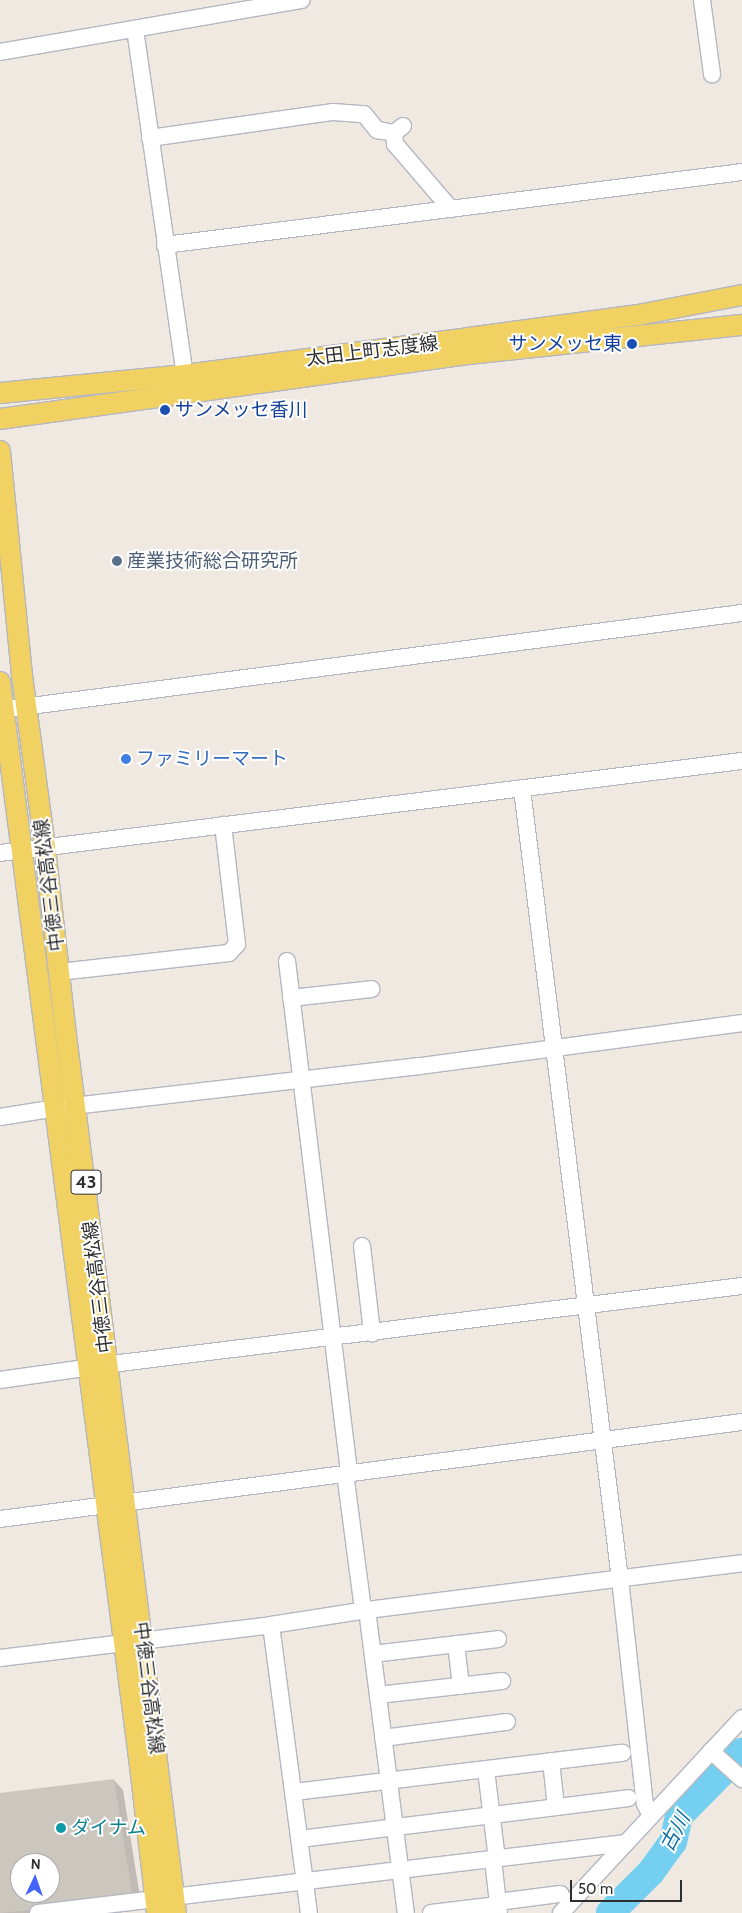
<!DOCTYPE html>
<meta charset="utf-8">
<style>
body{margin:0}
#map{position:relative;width:742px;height:1913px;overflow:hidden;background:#efe9e1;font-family:Cabin,"Noto Sans JP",sans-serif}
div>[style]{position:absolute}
.shadow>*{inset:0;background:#0003}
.river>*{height:28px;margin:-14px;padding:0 14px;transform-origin:14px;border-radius:14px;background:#75cff0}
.building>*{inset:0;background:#cbc7bf}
.roads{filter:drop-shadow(1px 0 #b4b7c1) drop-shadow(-1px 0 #b4b7c1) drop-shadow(0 1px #b4b7c1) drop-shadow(0 -1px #b4b7c1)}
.minor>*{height:16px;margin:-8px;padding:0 8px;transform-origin:8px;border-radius:8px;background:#fff}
.major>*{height:20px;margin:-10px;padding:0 10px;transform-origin:10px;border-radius:10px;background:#f2d163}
.dots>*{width:14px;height:14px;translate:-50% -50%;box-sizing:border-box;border:2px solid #fff;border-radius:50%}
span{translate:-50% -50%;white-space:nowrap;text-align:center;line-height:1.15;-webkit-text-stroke:4px #fff;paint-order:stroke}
.shield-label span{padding:1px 4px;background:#fff;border:1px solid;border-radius:4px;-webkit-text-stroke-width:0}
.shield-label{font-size:18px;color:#2e2e2e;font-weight:700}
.transit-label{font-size:19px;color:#164399}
.right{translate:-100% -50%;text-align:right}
.left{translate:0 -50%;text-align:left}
.street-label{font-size:19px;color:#2e2e2e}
.service-label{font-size:19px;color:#4e5e75}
.shop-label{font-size:19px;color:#366cbe}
.culture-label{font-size:19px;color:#0d838f}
.water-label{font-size:20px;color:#0d6fa3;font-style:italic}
.north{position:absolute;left:10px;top:1853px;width:50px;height:50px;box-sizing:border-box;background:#fff;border:1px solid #ababab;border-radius:50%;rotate:3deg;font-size:14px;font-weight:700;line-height:20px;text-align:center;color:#2e2e2e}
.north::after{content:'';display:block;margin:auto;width:18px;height:22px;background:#4264fb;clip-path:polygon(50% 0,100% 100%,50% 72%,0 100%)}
.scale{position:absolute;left:570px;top:1880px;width:112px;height:22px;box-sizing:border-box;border:2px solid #2e2e2e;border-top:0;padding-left:6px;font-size:15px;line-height:18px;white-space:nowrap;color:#2e2e2e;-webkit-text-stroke:4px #fff;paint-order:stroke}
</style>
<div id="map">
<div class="shadow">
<i style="clip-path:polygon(evenodd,114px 1780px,123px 1790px,142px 1910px,113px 1913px,0 1913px,0 1794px,114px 1780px,20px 1863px,50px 1863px,50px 1893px,20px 1893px,20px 1863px)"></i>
</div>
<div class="river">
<i style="left:610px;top:1913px;width:58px;rotate:-45deg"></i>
<i style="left:651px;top:1872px;width:37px;rotate:-54deg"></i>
<i style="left:673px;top:1842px;width:27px;rotate:-77deg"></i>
<i style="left:679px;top:1816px;width:90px;rotate:-45.5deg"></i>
</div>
<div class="building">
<i style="clip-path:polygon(evenodd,114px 1779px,133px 1901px,0 1913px,0 1793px,114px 1779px,20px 1863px,50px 1863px,50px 1893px,20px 1893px,20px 1863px)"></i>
</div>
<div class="roads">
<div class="minor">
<i style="left:702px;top:0;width:75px;rotate:82.3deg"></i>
<i style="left:135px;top:29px;width:350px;rotate:81.8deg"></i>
<i style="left:0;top:52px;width:306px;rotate:-9.8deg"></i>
<i style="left:403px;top:126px;width:11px;rotate:142deg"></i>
<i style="left:394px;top:133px;width:11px;rotate:85deg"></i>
<i style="left:395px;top:144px;width:86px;rotate:49.3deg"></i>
<i style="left:150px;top:138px;width:185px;rotate:-8.1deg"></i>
<i style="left:333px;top:112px;width:31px;rotate:4deg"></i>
<i style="left:364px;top:114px;width:21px;rotate:51deg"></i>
<i style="left:377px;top:130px;width:17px;rotate:10deg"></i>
<i style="left:165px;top:245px;width:582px;rotate:-7.21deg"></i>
<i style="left:0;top:710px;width:748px;rotate:-7.45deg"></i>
<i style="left:522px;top:789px;width:796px;rotate:82.93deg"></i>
<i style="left:620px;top:1579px;width:226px;rotate:83.7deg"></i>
<i style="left:645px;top:1804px;width:13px;rotate:63deg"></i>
<i style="left:0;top:853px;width:748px;rotate:-7.07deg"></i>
<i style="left:287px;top:961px;width:515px;rotate:83.08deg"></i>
<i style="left:59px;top:972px;width:171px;rotate:-6.4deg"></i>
<i style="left:229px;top:953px;width:12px;rotate:-48deg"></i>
<i style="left:237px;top:944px;width:120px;rotate:-96.7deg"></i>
<i style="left:291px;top:998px;width:81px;rotate:-6.3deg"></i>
<i style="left:0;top:1117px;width:57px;rotate:-9.1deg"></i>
<i style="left:56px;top:1108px;width:366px;rotate:-6.6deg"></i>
<i style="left:420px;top:1066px;width:325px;rotate:-7.6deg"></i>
<i style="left:362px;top:1246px;width:88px;rotate:83.4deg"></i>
<i style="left:0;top:1380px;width:121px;rotate:-8.1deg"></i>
<i style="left:120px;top:1363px;width:627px;rotate:-7.06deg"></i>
<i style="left:345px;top:1473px;width:138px;rotate:82.5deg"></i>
<i style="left:0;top:1519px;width:748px;rotate:-7.45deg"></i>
<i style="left:367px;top:1610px;width:305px;rotate:82.7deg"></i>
<i style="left:271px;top:1625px;width:290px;rotate:82.5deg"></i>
<i style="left:456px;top:1644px;width:42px;rotate:83.2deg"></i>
<i style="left:373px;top:1654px;width:126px;rotate:-6.8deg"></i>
<i style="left:0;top:1658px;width:273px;rotate:-6.9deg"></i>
<i style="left:271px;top:1625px;width:97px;rotate:-8.9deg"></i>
<i style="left:367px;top:1610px;width:378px;rotate:-7.1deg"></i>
<i style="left:378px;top:1695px;width:125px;rotate:-6.4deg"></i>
<i style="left:383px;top:1738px;width:125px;rotate:-7.4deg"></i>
<i style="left:711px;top:1751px;width:42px;rotate:42.1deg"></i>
<i style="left:551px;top:1761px;width:46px;rotate:83.8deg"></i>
<i style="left:486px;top:1770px;width:90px;rotate:83deg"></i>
<i style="left:294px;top:1792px;width:331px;rotate:-6.8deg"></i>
<i style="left:300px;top:1839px;width:331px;rotate:-7.1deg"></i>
<i style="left:493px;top:1860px;width:52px;rotate:83.4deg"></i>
<i style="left:498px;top:1902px;width:63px;rotate:-7.4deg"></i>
<i style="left:38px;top:1913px;width:592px;rotate:-6.79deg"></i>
<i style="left:431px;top:1913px;width:67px;rotate:-6.8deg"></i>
<i style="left:561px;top:1913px;width:266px;rotate:-47.1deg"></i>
</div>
<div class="major">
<i style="left:0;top:393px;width:186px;rotate:-5.6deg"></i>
<i style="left:185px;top:375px;width:285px;rotate:-7.4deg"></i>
<i style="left:468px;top:338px;width:172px;rotate:-7.7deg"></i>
<i style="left:638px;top:315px;width:106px;rotate:-10.9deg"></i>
<i style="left:0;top:419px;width:473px;rotate:-7.9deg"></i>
<i style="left:469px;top:354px;width:275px;rotate:-6.1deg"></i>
<i style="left:0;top:451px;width:225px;rotate:84.4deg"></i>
<i style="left:22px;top:675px;width:175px;rotate:82.4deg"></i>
<i style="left:45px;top:848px;width:180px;rotate:83.6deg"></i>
<i style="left:65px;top:1027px;width:893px;rotate:82.86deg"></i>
<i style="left:0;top:682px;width:1093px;rotate:82.64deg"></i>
<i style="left:140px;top:1766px;width:148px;rotate:83.4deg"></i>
</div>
</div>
<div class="dots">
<i style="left:632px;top:344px;background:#1a4fb4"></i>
<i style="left:165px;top:410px;background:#1a4fb4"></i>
<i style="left:117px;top:561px;background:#5c6f8a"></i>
<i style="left:126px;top:759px;background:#3f7fe0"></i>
<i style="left:61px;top:1828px;background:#0f9aa8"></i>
</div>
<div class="shield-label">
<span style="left:86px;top:1182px">43</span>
</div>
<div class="transit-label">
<span class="right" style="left:622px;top:344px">サンメッセ東</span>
<span class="left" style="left:175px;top:410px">サンメッセ香川</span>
</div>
<div class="street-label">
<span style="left:372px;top:351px;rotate:-7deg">太田上町志度線</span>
<span style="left:49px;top:885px;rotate:-97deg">中徳三谷高松線</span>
<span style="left:98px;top:1287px;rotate:-97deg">中徳三谷高松線</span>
<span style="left:149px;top:1688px;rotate:83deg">中徳三谷高松線</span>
</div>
<div class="service-label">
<span class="left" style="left:127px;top:561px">産業技術総合研究所</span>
</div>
<div class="shop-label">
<span class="left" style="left:136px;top:759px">ファミリーマート</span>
</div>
<div class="culture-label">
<span class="left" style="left:71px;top:1828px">ダイナム</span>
</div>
<div class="water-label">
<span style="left:675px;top:1832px;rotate:-62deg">古川</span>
</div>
<div class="north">N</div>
<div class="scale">50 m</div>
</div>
